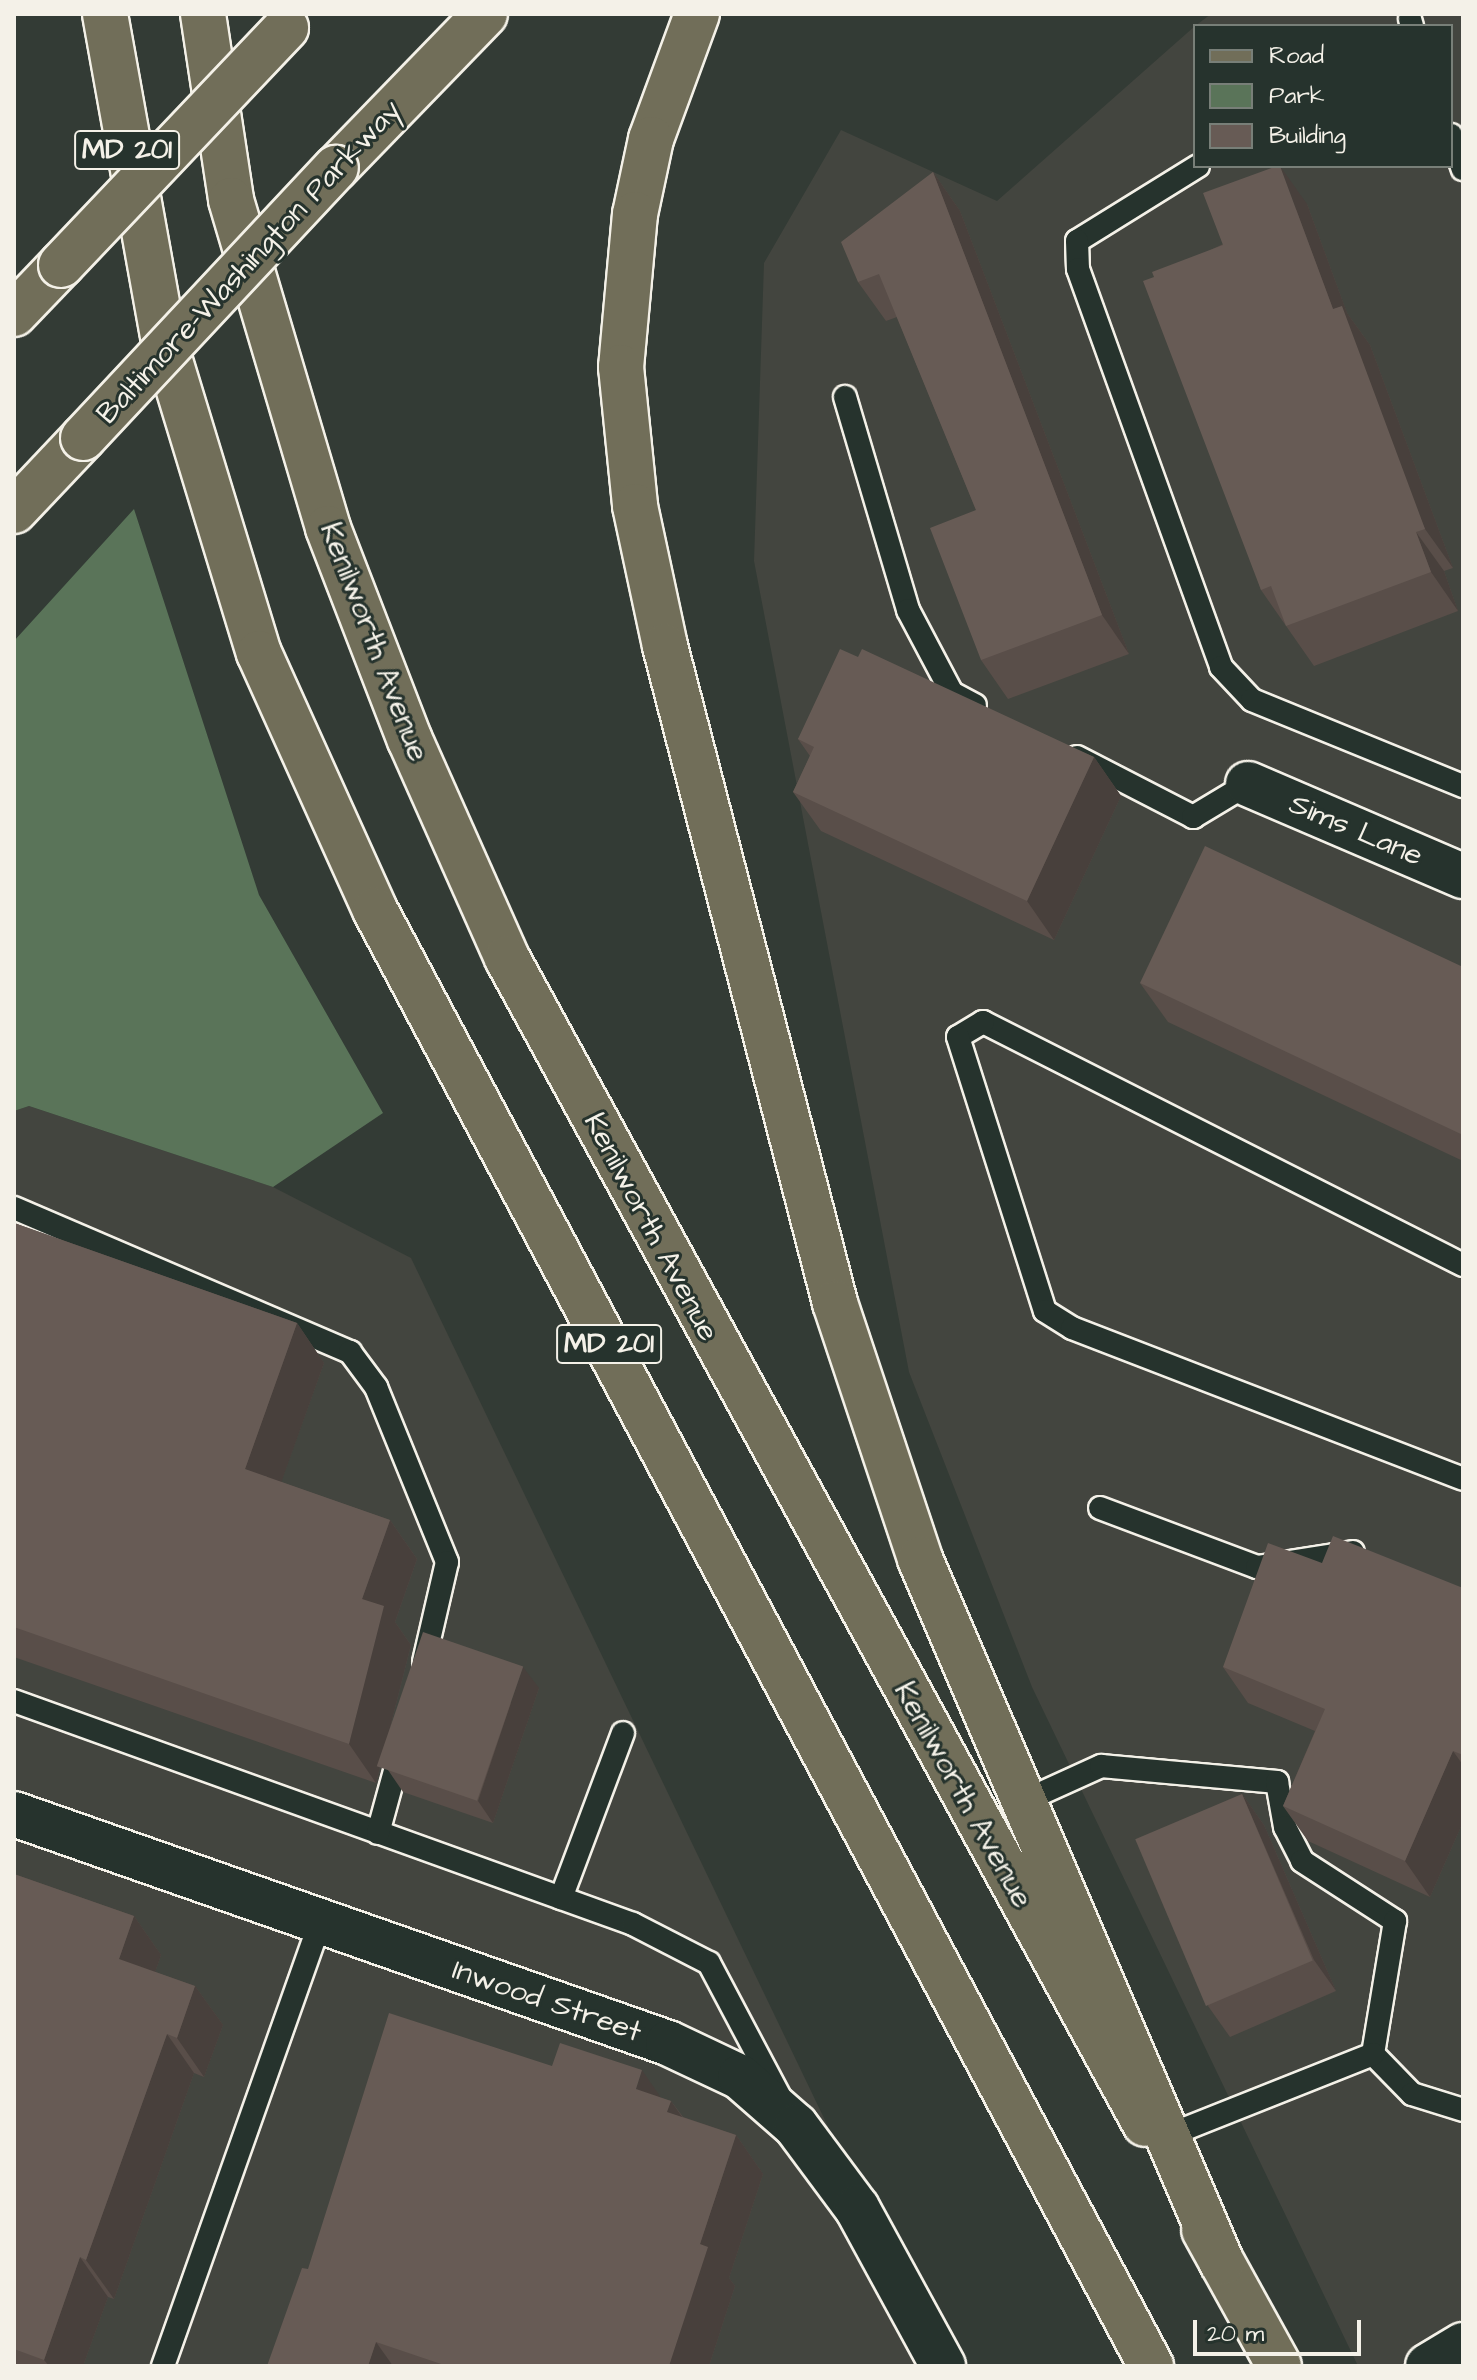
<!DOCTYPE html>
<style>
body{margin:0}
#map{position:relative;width:1477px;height:2380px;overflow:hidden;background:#333b35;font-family:"Architects Daughter",sans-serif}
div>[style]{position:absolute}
.built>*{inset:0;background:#43453f}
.green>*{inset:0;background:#5a7459}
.roads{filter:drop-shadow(2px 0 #f4f1e8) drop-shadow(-2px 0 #f4f1e8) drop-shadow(0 2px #f4f1e8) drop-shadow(0 -2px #f4f1e8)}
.service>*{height:22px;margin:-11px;padding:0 11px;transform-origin:11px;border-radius:11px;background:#26332d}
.minor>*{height:44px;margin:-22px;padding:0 22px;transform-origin:22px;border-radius:22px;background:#26332d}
.primary>*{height:44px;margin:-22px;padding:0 22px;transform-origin:22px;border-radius:22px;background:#716e59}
.motorway>*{height:44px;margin:-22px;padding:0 22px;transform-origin:22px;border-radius:22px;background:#716e59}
.bridges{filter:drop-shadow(2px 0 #f4f1e8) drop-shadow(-2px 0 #f4f1e8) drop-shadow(0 2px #f4f1e8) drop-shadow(0 -2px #f4f1e8)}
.motorway-bridge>*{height:44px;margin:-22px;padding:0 22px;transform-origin:22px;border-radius:22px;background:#716e59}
.wall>*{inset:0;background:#594e49}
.shaded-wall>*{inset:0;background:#48403c}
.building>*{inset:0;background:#675b55;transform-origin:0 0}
span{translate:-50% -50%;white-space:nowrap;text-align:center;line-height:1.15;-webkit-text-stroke:6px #26332d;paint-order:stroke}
.shield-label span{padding:2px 6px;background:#26332d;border:2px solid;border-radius:6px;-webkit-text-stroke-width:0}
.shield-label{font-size:28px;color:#f4f1e8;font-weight:700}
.street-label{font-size:30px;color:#f4f1e8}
.frame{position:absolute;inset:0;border:16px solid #f4f1e8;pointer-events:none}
.legend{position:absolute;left:1193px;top:24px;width:260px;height:144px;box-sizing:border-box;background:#26332d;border:2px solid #787f78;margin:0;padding:10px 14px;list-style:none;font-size:24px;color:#f4f1e8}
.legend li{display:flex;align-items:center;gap:16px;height:40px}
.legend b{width:40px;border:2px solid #787f78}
.scale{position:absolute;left:1193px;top:2320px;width:168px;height:36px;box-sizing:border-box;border:4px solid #f4f1e8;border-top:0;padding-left:10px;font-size:24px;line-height:28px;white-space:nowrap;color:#f4f1e8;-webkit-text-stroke:6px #26332d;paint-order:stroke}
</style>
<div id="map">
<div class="built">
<i style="clip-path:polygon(1211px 14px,1463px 14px,1463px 2366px,1358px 2366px,1032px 1687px,909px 1372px,754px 561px,764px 263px,841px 130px,997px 201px,1195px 26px,1195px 166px,1451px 166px,1451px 26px,1195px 26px)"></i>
<i style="clip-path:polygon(29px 1106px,273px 1187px,411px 1258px,943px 2366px,14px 2366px,14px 1111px)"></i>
</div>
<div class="green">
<i style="clip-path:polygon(134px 509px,259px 895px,383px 1113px,273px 1187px,29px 1106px,14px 1111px,14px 641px)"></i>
</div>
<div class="roads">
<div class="service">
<i style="left:1410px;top:19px;width:7px;rotate:74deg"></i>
<i style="left:1451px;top:135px;width:36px;rotate:71deg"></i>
<i style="left:1198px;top:166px;width:142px;rotate:148.2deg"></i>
<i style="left:1077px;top:241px;width:28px;rotate:88deg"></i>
<i style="left:1078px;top:269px;width:423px;rotate:70.2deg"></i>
<i style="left:1221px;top:667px;width:45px;rotate:46.8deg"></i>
<i style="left:1252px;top:700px;width:228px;rotate:22.2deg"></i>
<i style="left:845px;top:397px;width:222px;rotate:73.5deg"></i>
<i style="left:908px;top:610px;width:94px;rotate:62.1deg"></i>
<i style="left:952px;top:693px;width:26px;rotate:28deg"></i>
<i style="left:1077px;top:757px;width:131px;rotate:27.3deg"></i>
<i style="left:1193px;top:817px;width:64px;rotate:-31deg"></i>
<i style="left:14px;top:1208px;width:366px;rotate:23.2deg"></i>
<i style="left:350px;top:1352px;width:44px;rotate:53.4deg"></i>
<i style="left:376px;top:1387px;width:189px;rotate:67.9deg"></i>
<i style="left:447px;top:1562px;width:103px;rotate:103deg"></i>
<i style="left:1463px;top:1265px;width:538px;rotate:-153.15deg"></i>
<i style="left:983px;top:1022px;width:29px;rotate:149deg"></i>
<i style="left:958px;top:1037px;width:287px;rotate:72.4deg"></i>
<i style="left:1045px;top:1311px;width:32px;rotate:32deg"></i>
<i style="left:1072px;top:1328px;width:419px;rotate:21.1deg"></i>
<i style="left:1100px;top:1508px;width:168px;rotate:20.6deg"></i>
<i style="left:1257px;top:1567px;width:97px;rotate:-8.9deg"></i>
<i style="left:14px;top:1701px;width:658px;rotate:19.81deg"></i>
<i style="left:633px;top:1924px;width:85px;rotate:27.2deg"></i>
<i style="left:709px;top:1963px;width:152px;rotate:62.1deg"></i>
<i style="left:1024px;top:1801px;width:85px;rotate:-24.4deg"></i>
<i style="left:1101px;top:1766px;width:177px;rotate:5.2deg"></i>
<i style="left:1277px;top:1782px;width:46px;rotate:79.9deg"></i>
<i style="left:1285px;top:1827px;width:38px;rotate:63deg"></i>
<i style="left:1302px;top:1861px;width:111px;rotate:32.8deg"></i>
<i style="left:1395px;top:1921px;width:135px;rotate:99.4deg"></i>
<i style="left:1373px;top:2054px;width:56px;rotate:45.7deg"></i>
<i style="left:1412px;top:2094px;width:53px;rotate:17.4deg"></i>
<i style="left:378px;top:1833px;width:87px;rotate:-74.7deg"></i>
<i style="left:561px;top:1898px;width:176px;rotate:-69.4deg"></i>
<i style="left:1167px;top:2136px;width:222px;rotate:-21.7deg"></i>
<i style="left:163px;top:2366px;width:471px;rotate:-70.5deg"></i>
</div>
<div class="minor">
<i style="left:1248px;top:784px;width:234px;rotate:23.2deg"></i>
<i style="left:14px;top:1814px;width:693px;rotate:19.3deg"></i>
<i style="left:668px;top:2043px;width:80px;rotate:25.3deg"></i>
<i style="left:740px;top:2077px;width:74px;rotate:41.2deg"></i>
<i style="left:796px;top:2126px;width:102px;rotate:53.4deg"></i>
<i style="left:857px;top:2208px;width:180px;rotate:61.4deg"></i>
<i style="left:1428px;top:2366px;width:41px;rotate:-31deg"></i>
</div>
<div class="primary">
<i style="left:105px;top:14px;width:332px;rotate:79.8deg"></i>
<i style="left:164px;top:341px;width:326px;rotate:73.1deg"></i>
<i style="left:259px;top:653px;width:282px;rotate:65.7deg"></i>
<i style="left:375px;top:910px;width:1650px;rotate:61.94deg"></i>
<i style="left:203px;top:14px;width:188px;rotate:81.4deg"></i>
<i style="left:231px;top:200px;width:342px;rotate:73.5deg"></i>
<i style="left:328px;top:528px;width:227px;rotate:68.9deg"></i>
<i style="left:410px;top:740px;width:239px;rotate:66deg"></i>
<i style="left:507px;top:958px;width:1329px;rotate:61.31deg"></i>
<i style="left:1204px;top:2230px;width:155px;rotate:61.1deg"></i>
</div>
<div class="motorway">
<i style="left:697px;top:14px;width:133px;rotate:110.2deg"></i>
<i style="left:651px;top:139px;width:77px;rotate:102deg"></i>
<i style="left:635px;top:214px;width:154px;rotate:95.2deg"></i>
<i style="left:621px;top:367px;width:140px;rotate:84.2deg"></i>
<i style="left:635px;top:506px;width:143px;rotate:77.9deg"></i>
<i style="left:665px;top:646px;width:679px;rotate:75.49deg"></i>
<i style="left:835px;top:1303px;width:270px;rotate:71.6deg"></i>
<i style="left:920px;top:1559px;width:766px;rotate:66.78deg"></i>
<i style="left:336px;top:168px;width:214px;rotate:-45.9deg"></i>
<i style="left:14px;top:314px;width:68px;rotate:-46.2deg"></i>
<i style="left:14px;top:511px;width:100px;rotate:-46.6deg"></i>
</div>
</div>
<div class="bridges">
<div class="motorway-bridge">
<i style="left:61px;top:265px;width:327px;rotate:-46.5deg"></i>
<i style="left:83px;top:438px;width:370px;rotate:-46.9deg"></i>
</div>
</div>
<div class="wall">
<i style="clip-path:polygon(933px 172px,960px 211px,1129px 654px,1008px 699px,981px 660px,976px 510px,897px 317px,886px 321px,858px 282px)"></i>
<i style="clip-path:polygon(1307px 204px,1347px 313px,1370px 345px,1453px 568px,1444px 571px,1458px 611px,1314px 666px,1261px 590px,1154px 277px)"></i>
<i style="clip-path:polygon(858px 657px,1094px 757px,1121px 796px,1054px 940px,821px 831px,793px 792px,810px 756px,798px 739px)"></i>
<i style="clip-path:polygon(1463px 967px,1463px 1161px,1168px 1022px,1140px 983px)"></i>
<i style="clip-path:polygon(14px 1223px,297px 1323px,324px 1363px,281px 1482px,390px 1520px,417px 1559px,395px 1622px,411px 1645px,376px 1783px,14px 1657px)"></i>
<i style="clip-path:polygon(1463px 1588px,1463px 1822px,1430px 1897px,1308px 1841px,1283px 1806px,1315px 1731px,1248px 1703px,1223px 1667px)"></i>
<i style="clip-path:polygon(539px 1688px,493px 1823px,403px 1792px,388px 1770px)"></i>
<i style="clip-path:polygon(1242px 1794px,1264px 1825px,1336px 1991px,1230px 2037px,1208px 2006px)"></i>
<i style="clip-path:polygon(14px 1874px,134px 1916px,161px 1955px,155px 1972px,195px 1986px,223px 2025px,204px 2077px,194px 2073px,114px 2299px,108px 2297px,83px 2366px,14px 2366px)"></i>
<i style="clip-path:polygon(552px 2066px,671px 2101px,683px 2117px,736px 2135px,763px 2174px,729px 2278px,735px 2286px,709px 2366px,267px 2366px,308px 2269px)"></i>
</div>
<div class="shaded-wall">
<i style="clip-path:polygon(1280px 166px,1307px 204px,1347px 313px,1370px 345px,1453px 568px,1425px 529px,1333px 309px)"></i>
<i style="clip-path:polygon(933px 172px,960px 211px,1129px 654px,1102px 615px)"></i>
<i style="clip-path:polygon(1416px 532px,1444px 571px,1458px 611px,1431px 572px)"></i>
<i style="clip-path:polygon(1094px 757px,1121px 796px,1054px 940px,1027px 901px)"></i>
<i style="clip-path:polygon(297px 1323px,324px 1363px,272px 1508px,245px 1469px)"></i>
<i style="clip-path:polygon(390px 1520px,417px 1559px,395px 1622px,411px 1645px,376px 1783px,349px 1744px,362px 1599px)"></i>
<i style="clip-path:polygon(523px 1667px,539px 1688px,493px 1823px,478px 1801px)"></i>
<i style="clip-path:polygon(1453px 1751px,1463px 1765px,1463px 1822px,1430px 1897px,1405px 1861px)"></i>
<i style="clip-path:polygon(1242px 1794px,1264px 1825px,1336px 1991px,1314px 1960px)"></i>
<i style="clip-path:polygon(134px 1916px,161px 1955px,146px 1998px,119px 1959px)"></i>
<i style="clip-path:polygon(195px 1986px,223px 2025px,204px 2077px,177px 2038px)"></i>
<i style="clip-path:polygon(167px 2034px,194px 2073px,114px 2299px,86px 2260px)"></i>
<i style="clip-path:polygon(642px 2070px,668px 2108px,671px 2101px,698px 2140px,636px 2089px)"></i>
<i style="clip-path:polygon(736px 2135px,763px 2174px,729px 2278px,735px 2286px,709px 2366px,669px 2366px,700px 2244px)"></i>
<i style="clip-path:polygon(80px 2257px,108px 2297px,83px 2366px,49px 2366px,44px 2360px)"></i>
<i style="clip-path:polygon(376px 2342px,393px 2366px,368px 2366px)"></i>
</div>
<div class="building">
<i style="clip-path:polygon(1277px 166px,1280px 166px,1333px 309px,1342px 306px,1425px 529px,1416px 532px,1431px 572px,1286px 626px,1271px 586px,1261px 590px,1143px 281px,1154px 277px,1152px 272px,1223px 245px,1203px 193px)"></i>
<i style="clip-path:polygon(933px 172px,1102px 615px,981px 660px,930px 528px,976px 510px,879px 274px,858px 282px,841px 242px)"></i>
<i style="clip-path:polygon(840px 649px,858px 657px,862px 649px,1094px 757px,1027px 901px,793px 792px,814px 747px,798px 739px)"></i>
<i style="clip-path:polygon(1205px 846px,1463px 967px,1463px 1135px,1140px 983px)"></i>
<i style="clip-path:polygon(14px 1223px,297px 1323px,245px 1469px,390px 1520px,362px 1599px,384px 1606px,349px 1744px,14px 1627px)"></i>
<i style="clip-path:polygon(1333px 1536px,1463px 1588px,1463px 1755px,1453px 1751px,1405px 1861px,1283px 1806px,1325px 1709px,1223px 1667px,1268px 1543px,1322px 1563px)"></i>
<i style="left:423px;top:1632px;width:106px;height:142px;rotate:19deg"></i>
<i style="left:1242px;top:1794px;width:181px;height:116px;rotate:67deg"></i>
<i style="clip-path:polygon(14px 1874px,134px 1916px,119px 1959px,195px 1986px,177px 2038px,167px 2034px,86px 2260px,80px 2257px,44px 2360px,14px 2349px)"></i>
<i style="clip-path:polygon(389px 2013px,552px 2066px,560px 2043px,642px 2070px,636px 2089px,671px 2101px,667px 2112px,736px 2135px,700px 2244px,708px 2247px,669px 2366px,447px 2366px,376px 2342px,368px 2366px,267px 2366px,302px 2268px,308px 2269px)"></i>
</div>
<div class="shield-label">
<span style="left:127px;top:150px">MD 201</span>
<span style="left:609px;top:1344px">MD 201</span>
</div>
<div class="street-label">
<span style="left:249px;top:262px;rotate:-47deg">Baltimore-Washington Parkway</span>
<span style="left:374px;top:642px;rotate:69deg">Kenilworth Avenue</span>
<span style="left:1356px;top:830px;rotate:23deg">Sims Lane</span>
<span style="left:651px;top:1227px;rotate:62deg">Kenilworth Avenue</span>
<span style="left:963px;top:1795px;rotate:61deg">Kenilworth Avenue</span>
<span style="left:547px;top:2001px;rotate:19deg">Inwood Street</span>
</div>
<div class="frame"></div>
<ul class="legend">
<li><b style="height:10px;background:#716e59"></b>Road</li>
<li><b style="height:22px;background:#5a7459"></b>Park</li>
<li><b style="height:22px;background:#675b55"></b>Building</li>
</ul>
<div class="scale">20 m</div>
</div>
